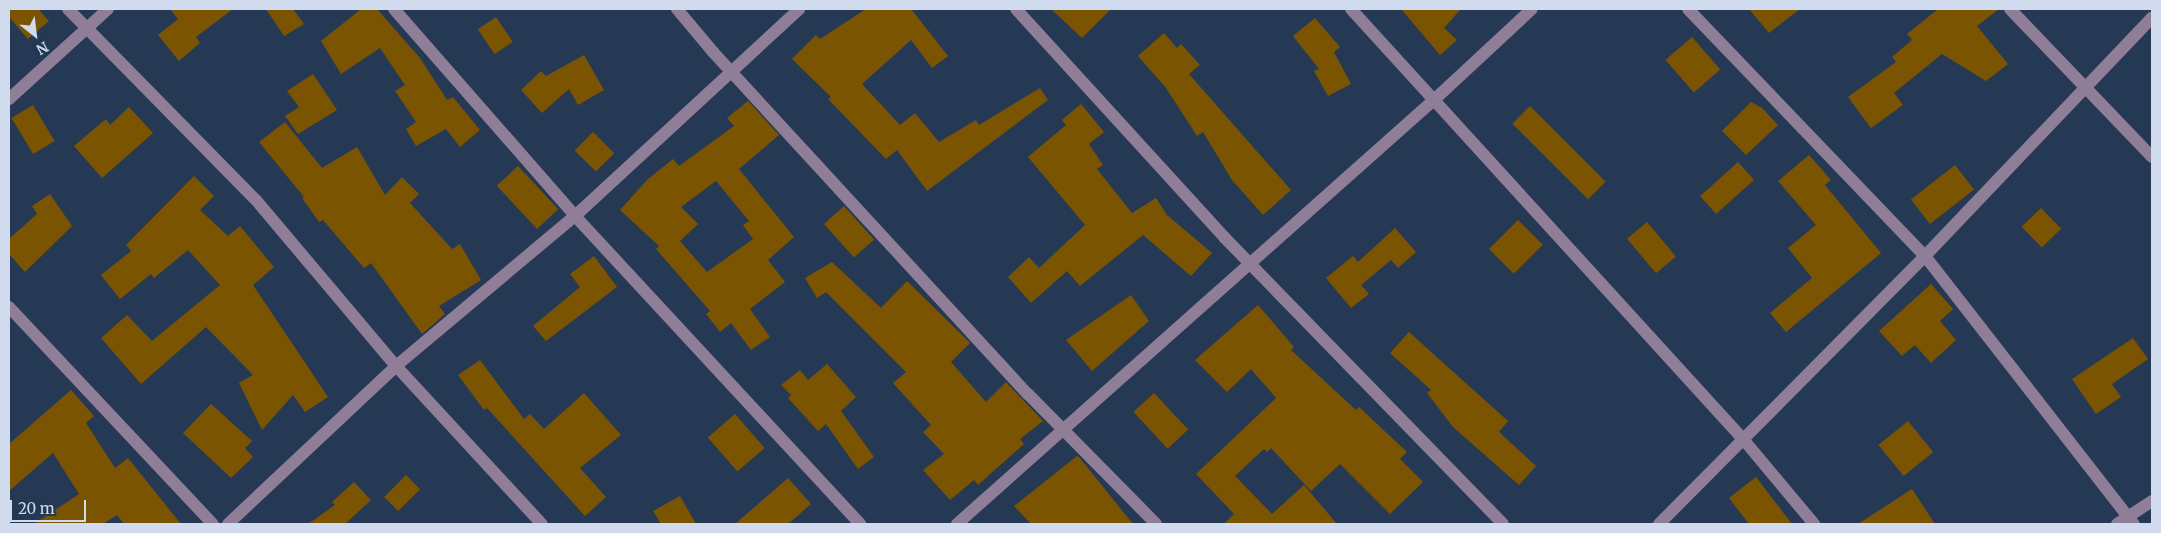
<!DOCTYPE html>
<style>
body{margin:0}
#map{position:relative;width:2161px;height:533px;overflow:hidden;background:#253954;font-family:Merriweather,serif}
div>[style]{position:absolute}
.building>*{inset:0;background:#7b5402;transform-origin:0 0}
.minor>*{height:12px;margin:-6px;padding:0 6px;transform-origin:6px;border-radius:6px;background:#907d97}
span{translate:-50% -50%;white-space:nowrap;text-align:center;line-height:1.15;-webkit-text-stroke:4px #253954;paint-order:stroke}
.frame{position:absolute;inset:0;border:10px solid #d0dcee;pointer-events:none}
.north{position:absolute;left:10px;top:10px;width:50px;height:50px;-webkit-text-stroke:4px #253954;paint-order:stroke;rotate:151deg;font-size:14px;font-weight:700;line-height:20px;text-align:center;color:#d0dcee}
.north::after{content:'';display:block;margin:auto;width:18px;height:22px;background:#d0dcee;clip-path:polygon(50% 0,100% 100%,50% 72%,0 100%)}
.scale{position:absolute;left:10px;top:500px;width:76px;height:22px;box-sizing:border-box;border:2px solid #d0dcee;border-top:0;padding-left:6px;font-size:15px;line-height:18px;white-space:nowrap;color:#d0dcee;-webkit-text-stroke:4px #253954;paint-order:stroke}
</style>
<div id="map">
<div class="building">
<i style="clip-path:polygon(9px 9px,38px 9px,49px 21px,28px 39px,9px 17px)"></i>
<i style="clip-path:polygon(170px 9px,233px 9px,196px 37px,200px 43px,179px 61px,158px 35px,178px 19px)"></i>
<i style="clip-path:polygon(266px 9px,293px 9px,304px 24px,284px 36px)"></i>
<i style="clip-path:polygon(361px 9px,377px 9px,420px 58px,447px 100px,453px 97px,480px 130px,460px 147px,446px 129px,416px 146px,406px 129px,416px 122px,395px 91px,405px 85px,380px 48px,341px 74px,321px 41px)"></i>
<i style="clip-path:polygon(866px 9px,911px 9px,948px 56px,932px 68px,911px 40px,862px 84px,900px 125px,915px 113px,939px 142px,976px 120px,979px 125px,1040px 88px,1048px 100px,927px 191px,897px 150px,886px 159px,828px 99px,831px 97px,792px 59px,816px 35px,820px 39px)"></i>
<i style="clip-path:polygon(1051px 9px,1111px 9px,1082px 38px)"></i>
<i style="clip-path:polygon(1401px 9px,1461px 9px,1444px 28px,1457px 40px,1440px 55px)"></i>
<i style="clip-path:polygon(1749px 9px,1800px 9px,1769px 33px)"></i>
<i style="clip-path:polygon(1938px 9px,1999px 9px,1977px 26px,2008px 64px,1986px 81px,1942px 54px,1894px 93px,1903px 105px,1871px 128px,1848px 97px,1896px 62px,1892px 57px,1912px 40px,1907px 34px)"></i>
<i style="left:496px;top:17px;width:30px;height:22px;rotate:56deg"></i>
<i style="clip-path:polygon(1315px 18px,1340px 47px,1334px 52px,1351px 84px,1328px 96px,1314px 71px,1319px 69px,1293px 36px)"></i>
<i style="clip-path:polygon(1164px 33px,1177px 48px,1181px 44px,1200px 65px,1189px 74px,1291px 190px,1263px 215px,1232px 180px,1203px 132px,1197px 136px,1166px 88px,1138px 56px)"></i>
<i style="left:1692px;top:37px;width:43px;height:35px;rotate:49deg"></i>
<i style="clip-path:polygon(584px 55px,604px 90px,578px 105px,569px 89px,542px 113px,521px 90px,541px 71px,546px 76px)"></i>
<i style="clip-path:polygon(313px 74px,337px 110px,298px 134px,285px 116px,299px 107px,287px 91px)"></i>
<i style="clip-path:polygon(evenodd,748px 101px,779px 135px,739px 169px,794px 237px,768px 260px,785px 282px,750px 309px,770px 337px,751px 350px,731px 323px,720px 332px,706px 314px,710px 311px,656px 249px,659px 246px,620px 210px,648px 179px,673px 159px,679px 166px,734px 126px,727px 118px,748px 101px,716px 181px,749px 221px,743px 225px,753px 239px,707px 272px,680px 241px,698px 224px,681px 207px,716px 181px)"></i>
<i style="clip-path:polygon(1751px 102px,1762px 108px,1778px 125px,1746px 155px,1722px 131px)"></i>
<i style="clip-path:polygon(1081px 104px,1104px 132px,1089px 144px,1103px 165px,1097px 169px,1132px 213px,1156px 198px,1167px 215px,1212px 253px,1191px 276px,1143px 235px,1080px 286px,1067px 271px,1031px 303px,1008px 277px,1029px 257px,1039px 268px,1085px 225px,1028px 157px,1066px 125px,1062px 120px)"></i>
<i style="left:33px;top:105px;width:42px;height:25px;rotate:59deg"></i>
<i style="left:1530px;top:106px;width:107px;height:25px;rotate:45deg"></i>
<i style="clip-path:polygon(129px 107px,153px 133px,102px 178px,74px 146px,106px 119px,110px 125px)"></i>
<i style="clip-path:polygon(285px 122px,322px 168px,357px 147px,385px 195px,402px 177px,419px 194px,410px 203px,452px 249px,460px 244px,481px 280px,439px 306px,445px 314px,422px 334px,371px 263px,364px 268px,323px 220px,319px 222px,302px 198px,304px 197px,259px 142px)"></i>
<i style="left:593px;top:132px;width:30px;height:26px;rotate:45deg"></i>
<i style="clip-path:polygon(1809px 155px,1831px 180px,1825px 185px,1881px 253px,1786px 332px,1770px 313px,1812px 278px,1788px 248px,1816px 225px,1778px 181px)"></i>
<i style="left:1738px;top:162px;width:24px;height:51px;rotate:48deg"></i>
<i style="left:1955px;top:165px;width:31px;height:56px;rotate:52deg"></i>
<i style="left:518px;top:166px;width:59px;height:29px;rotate:47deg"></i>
<i style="clip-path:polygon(194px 176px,214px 196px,200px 210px,228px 236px,240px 226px,274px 267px,253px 285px,328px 397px,305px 412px,293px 395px,262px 430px,239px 383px,253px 375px,206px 327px,141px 384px,101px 338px,127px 315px,152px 341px,220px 285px,188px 250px,154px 278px,151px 274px,120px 299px,101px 275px,131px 251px,126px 245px)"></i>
<i style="clip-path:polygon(50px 194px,72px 226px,25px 272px,9px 254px,9px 239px,37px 214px,32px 206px)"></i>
<i style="left:844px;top:206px;width:45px;height:27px;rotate:48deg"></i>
<i style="left:2041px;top:208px;width:29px;height:27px;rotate:46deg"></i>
<i style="left:1518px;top:220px;width:35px;height:41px;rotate:45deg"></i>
<i style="left:1647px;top:222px;width:45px;height:26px;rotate:50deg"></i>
<i style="clip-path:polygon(1395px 228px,1416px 252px,1398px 268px,1391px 260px,1361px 285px,1369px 294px,1351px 308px,1326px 278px,1353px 256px,1358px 262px)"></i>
<i style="clip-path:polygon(594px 256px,617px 287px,546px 341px,533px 326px,580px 287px,570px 274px)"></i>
<i style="clip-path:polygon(832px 262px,881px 308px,907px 281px,970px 343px,951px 362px,986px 402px,1006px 382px,1043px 421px,1020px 439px,1024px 444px,978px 485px,974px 480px,950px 500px,923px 470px,944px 454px,923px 432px,931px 425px,893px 383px,906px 372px,826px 292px,817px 298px,805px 278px)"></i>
<i style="clip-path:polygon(1931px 284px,1953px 309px,1940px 321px,1956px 340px,1931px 363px,1915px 345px,1902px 356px,1879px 331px)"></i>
<i style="clip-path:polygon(1131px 295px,1149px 321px,1092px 371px,1066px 340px)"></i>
<i style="clip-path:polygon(1258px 305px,1294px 347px,1291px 350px,1356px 410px,1359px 407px,1407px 452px,1400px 459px,1423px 482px,1390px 514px,1340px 464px,1311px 491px,1271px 448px,1267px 452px,1264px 449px,1235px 476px,1272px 514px,1304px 485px,1337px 524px,1224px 524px,1234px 514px,1196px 474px,1276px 398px,1251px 369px,1227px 392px,1195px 360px)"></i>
<i style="clip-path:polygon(1409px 332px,1508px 421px,1499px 432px,1536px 466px,1519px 485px,1453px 427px,1427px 393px,1431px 390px,1390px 353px)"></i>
<i style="clip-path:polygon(2133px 338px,2148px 359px,2112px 384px,2121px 397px,2096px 414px,2072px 379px)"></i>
<i style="clip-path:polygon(480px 360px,524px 419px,530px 414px,544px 429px,584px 393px,621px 435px,580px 468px,606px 497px,585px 516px,487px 408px,484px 410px,458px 375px)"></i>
<i style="clip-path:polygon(827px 364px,856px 397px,841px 411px,874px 457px,858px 469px,826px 424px,818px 431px,788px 398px,791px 395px,781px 385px,800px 370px,808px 380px)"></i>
<i style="clip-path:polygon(71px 390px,94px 416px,86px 423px,115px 468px,128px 458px,181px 524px,124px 524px,117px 515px,103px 524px,34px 524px,79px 494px,53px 453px,9px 491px,9px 444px)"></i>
<i style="left:1154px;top:393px;width:50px;height:28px;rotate:47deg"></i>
<i style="clip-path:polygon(211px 404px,252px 441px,245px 448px,253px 457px,231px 478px,183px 433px)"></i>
<i style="left:735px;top:414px;width:45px;height:36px;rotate:49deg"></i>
<i style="left:1908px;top:421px;width:40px;height:38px;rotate:51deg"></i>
<i style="clip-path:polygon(1077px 456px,1079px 457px,1133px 524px,1031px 524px,1014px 506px)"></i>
<i style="left:406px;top:475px;width:20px;height:31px;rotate:45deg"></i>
<i style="clip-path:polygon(1756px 477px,1792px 524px,1749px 524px,1729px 498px)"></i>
<i style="clip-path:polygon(788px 478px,811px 504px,788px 524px,735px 524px)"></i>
<i style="clip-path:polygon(354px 482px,371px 500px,345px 524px,308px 524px,335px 505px,332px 502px)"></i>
<i style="clip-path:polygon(1912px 489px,1935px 524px,1858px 524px)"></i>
<i style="clip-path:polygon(680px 496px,696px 524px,661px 524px,653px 511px)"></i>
</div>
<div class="minor">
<i style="left:68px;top:9px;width:268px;rotate:45.5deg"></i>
<i style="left:256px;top:200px;width:217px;rotate:49.9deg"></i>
<i style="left:396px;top:366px;width:215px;rotate:47.3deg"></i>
<i style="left:394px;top:9px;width:275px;rotate:48.8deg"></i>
<i style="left:575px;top:216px;width:420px;rotate:47.2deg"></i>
<i style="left:677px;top:9px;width:56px;rotate:50.1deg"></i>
<i style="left:713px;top:52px;width:465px;rotate:47.4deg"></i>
<i style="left:1028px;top:394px;width:182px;rotate:45.4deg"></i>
<i style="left:1016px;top:9px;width:309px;rotate:47.6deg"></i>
<i style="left:1224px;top:237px;width:400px;rotate:45.8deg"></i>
<i style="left:1351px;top:9px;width:582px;rotate:47.65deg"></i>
<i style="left:1743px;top:439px;width:111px;rotate:50.1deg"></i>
<i style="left:1688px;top:9px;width:342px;rotate:46.2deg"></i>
<i style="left:1925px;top:256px;width:340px;rotate:52.1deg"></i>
<i style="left:2010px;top:9px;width:205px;rotate:46.2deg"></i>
<i style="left:9px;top:99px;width:134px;rotate:-42.3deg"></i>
<i style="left:9px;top:307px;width:298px;rotate:46.8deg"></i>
<i style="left:228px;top:524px;width:231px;rotate:-43.2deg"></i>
<i style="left:396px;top:366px;width:234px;rotate:-40deg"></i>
<i style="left:575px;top:216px;width:305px;rotate:-42.7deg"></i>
<i style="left:957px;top:524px;width:640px;rotate:-41.64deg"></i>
<i style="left:1435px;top:99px;width:132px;rotate:-42.9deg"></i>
<i style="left:1659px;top:524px;width:378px;rotate:-45.2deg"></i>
<i style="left:1925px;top:256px;width:329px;rotate:-46.4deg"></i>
<i style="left:2117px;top:524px;width:42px;rotate:-33.3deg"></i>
</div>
<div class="frame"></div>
<div class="north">N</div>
<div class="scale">20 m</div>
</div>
